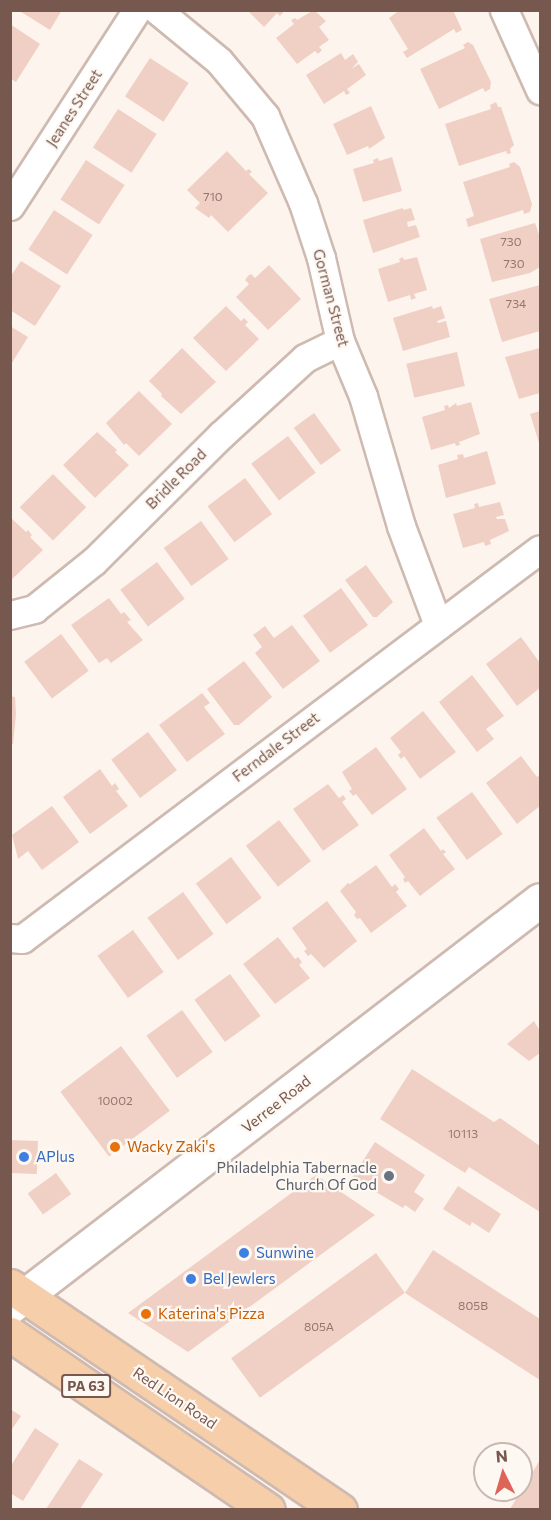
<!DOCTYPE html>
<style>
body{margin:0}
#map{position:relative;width:551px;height:1520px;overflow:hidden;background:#fcf4ed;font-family:Commissioner,sans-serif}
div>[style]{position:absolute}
.building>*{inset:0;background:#f0d0c5;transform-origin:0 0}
.roads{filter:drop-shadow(2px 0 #cebab1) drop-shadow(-2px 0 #cebab1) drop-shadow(0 2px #cebab1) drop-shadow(0 -2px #cebab1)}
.street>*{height:27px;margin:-13.5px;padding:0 13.5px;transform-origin:13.5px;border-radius:13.5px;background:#fff}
.secondary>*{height:33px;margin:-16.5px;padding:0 16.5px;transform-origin:16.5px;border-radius:16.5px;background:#fff}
.primary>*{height:33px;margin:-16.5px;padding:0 16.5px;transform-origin:16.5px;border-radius:16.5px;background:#f6cea9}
.dots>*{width:16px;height:16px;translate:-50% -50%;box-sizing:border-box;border:3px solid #fef8f3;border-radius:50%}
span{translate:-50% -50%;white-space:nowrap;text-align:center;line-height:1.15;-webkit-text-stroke:4.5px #fef8f3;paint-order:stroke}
.number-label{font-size:12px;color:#95766c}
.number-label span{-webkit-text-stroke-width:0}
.shield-label span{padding:2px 4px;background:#fef8f3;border:2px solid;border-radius:4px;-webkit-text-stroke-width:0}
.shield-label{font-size:14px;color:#77584f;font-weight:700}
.street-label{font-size:15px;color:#77584f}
.food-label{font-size:15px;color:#c56008}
.left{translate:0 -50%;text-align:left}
.shop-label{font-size:15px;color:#366cbe}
.worship-label{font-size:15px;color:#5b616d}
.right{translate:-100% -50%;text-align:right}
.frame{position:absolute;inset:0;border:12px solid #77584f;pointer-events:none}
.north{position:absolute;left:473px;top:1442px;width:60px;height:60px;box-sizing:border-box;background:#fef8f3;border:2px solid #c8b8b1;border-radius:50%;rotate:355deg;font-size:16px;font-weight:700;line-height:24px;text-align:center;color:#77584f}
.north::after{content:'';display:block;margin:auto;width:21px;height:27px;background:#de6359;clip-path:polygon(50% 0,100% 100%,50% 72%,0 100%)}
</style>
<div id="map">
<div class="building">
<i style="clip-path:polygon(18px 10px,62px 10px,50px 30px)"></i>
<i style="clip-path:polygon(247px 10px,285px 10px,280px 16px,277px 13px,264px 27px)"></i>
<i style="clip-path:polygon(314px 10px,326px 21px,319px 27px,329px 40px,319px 47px,322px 50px,318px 54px,315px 51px,297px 64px,276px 38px,294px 24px,291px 20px,295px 18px,297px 20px)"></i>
<i style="clip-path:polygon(400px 10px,453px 10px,462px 30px,456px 33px,454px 29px,407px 58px,403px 52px,408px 49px,389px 18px)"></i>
<i style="clip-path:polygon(10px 24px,40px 44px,16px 82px,10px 78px)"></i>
<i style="clip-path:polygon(468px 42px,473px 45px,491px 82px,490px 89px,485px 92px,483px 88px,439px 109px,420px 69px,465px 48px,463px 45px)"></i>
<i style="clip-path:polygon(341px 53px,345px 60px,353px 54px,358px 62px,351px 69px,359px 64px,366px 75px,347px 89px,350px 93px,346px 95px,344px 91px,324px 104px,306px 75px)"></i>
<i style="left:150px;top:58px;width:46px;height:46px;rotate:33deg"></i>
<i style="clip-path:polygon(496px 102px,498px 107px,501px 107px,514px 145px,510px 149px,511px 153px,507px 154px,506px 151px,459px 166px,445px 124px,491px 109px,490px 105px)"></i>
<i style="clip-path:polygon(371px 106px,385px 138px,369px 149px,368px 146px,347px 155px,333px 124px)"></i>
<i style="left:118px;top:109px;width:46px;height:46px;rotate:33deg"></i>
<i style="clip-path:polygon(227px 151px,246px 171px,249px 169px,252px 172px,249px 174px,268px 193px,228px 232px,211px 215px,209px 218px,195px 208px,200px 203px,187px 190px)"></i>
<i style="clip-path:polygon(392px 157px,402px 191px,363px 202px,353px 169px,374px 163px,373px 160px,378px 158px,379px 161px)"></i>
<i style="left:86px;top:160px;width:46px;height:47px;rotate:33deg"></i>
<i style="clip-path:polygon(514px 162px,520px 167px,532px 204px,530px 212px,524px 214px,523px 210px,468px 227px,466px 219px,474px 216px,463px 182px,510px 167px,509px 164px)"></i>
<i style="clip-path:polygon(403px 208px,403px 210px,411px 208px,415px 220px,407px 222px,408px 227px,416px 225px,420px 237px,373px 253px,363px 220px)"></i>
<i style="left:54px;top:210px;width:46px;height:47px;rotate:33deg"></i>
<i style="clip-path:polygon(535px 223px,540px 237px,540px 267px,530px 273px,492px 282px,480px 239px)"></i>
<i style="clip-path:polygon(403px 257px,404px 260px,417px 257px,427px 290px,414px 294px,416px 298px,411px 300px,410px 295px,388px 302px,378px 269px,400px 262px,399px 259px)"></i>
<i style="clip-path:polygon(21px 261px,61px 286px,35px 326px,10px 310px,10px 277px)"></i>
<i style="clip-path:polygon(269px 265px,301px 299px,268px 330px,236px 297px,249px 284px,245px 280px,248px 276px,251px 274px,255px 278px)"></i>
<i style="clip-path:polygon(540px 285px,540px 331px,502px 342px,489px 299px)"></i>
<i style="clip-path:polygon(226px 306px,241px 321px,244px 318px,248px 322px,245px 325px,259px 339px,226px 371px,193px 338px)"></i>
<i style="clip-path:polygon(432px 306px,433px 309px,441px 306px,445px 318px,437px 321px,438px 323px,446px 321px,450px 337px,403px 351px,393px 318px)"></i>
<i style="clip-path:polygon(10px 326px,28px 337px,10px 366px)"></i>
<i style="clip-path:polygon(182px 348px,216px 382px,181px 414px,161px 396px,162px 394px,149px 381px)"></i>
<i style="clip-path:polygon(540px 348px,540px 393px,519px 399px,505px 357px)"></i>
<i style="left:457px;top:352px;width:35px;height:52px;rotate:77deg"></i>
<i style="clip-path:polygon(139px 391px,172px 424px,139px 456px,126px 443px,124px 445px,106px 423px)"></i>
<i style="clip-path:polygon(471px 402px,480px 434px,459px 442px,460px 445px,456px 446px,455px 443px,431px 450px,422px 417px,445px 410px,444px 406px,448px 405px,449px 408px,456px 403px,457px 406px)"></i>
<i style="clip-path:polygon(540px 411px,540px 446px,530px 414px)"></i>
<i style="left:314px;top:413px;width:46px;height:25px;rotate:54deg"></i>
<i style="clip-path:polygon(97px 432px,117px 450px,115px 452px,129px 465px,95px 498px,63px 465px)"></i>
<i style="left:288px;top:436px;width:46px;height:46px;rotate:53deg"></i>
<i style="clip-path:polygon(487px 451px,496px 484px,446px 498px,438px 465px,458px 459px,457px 455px,463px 454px,464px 458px)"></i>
<i style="left:53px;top:474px;width:47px;height:47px;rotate:45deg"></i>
<i style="left:245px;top:478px;width:45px;height:47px;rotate:53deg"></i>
<i style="clip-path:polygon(500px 502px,504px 515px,496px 517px,497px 519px,505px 519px,509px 531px,490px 540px,491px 544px,485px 546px,484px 542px,463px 548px,453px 514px,475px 508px,474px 504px,478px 503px,479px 507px)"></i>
<i style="clip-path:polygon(10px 517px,26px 532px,28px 530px,32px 535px,30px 537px,43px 550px,10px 581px)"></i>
<i style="left:201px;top:521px;width:47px;height:46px;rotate:54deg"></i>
<i style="left:157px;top:562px;width:46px;height:46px;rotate:53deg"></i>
<i style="clip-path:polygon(366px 565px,393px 602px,377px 617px,373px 617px,345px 580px)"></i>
<i style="left:341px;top:588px;width:46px;height:47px;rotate:54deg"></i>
<i style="clip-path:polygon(109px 598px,121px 614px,124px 612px,131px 620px,127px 622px,143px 640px,111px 663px,107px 658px,99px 663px,71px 625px)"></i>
<i style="clip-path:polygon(292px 625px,320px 661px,283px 689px,255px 653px,262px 647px,253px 635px,265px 626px,274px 638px)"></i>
<i style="left:61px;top:634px;width:46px;height:46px;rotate:53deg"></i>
<i style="clip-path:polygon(521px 637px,540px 663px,540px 688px,517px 706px,486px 664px)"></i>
<i style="clip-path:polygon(244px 661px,272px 697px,239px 725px,234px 725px,207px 689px)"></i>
<i style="clip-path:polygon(472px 675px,504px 716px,486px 729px,494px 739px,477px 752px,439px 702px)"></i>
<i style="clip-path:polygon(202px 693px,210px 703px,204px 707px,225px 734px,187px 762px,159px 725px)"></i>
<i style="clip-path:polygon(10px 696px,15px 697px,16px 714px,13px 744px,10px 743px)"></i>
<i style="clip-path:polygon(423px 711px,456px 752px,420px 779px,404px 756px,401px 759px,398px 755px,401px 752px,390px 738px)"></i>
<i style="left:148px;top:732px;width:48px;height:46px;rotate:53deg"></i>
<i style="clip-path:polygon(376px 747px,407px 789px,372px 815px,356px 794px,353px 796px,349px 791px,352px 789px,342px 772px)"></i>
<i style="clip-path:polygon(521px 756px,537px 777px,540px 775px,540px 806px,517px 824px,486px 783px)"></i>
<i style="clip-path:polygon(100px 769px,112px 786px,115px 783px,119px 789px,116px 791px,128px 806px,90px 834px,63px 797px)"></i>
<i style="clip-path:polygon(328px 784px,339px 798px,343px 795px,346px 799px,342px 802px,359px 825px,323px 851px,293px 809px)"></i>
<i style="left:472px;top:792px;width:52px;height:44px;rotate:54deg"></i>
<i style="clip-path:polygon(52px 806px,79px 842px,42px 870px,28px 851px,18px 859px,12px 835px)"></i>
<i style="left:279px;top:820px;width:52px;height:42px;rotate:52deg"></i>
<i style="clip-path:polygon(424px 828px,441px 851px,443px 849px,446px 852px,443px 854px,455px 869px,420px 896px,408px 881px,405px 883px,403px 879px,405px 877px,389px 855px)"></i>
<i style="left:231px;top:857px;width:51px;height:44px;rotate:53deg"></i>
<i style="clip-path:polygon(376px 865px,392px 887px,395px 884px,399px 889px,396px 892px,407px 906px,371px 933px,360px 918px,357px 919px,354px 915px,356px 912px,340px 891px,348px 883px,350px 884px)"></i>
<i style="left:183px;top:892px;width:52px;height:44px;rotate:54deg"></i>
<i style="clip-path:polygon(327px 901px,357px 941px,324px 968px,311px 954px,308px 956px,304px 951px,307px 949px,292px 928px)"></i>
<i style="left:133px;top:930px;width:52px;height:44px;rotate:54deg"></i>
<i style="clip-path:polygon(278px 937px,295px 959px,298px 957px,302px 962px,299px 965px,310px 978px,275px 1004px,243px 964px)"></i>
<i style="left:230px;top:974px;width:52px;height:44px;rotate:54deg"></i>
<i style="left:182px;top:1010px;width:52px;height:44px;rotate:54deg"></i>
<i style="clip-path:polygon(534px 1021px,540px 1031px,540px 1053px,529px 1061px,507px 1044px)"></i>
<i style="left:121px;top:1046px;width:81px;height:76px;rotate:53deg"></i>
<i style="clip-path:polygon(412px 1069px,494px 1122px,500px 1118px,540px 1146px,540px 1212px,469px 1167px,465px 1173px,380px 1119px)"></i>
<i style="left:10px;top:1140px;width:28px;height:33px;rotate:2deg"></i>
<i style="clip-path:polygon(375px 1142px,425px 1175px,414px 1192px,424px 1199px,415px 1212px,405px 1205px,403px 1208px,352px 1178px)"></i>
<i style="left:56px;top:1173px;width:26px;height:35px;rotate:54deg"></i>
<i style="clip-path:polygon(316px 1175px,375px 1215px,188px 1352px,128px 1313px)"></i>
<i style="clip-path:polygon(458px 1186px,501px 1214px,489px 1233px,472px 1222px,470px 1226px,443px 1209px)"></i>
<i style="clip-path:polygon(433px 1250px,540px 1319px,540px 1380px,405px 1293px)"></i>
<i style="left:376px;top:1253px;width:49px;height:179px;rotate:54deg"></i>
<i style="clip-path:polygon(10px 1409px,21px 1416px,10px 1432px)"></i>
<i style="clip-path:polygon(35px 1428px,59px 1444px,23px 1501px,10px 1493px,10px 1467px)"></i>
<i style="clip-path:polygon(79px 1459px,103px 1474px,80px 1509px,46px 1509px)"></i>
<i style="clip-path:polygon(540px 1460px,540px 1509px,510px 1509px)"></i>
</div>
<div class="roads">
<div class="street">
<i style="left:157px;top:10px;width:80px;rotate:39.4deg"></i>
<i style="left:219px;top:61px;width:72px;rotate:50.1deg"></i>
<i style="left:265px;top:116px;width:95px;rotate:66.4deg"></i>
<i style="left:303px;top:203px;width:58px;rotate:71.9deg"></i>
<i style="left:321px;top:258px;width:85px;rotate:77.1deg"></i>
<i style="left:340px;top:341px;width:60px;rotate:67.3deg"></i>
<i style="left:363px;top:396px;width:135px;rotate:73.7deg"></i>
<i style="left:401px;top:526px;width:106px;rotate:69.5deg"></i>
<i style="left:504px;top:10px;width:88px;rotate:65.8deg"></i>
<i style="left:10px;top:206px;width:234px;rotate:-57.1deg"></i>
<i style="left:10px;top:615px;width:25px;rotate:-14deg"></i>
<i style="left:34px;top:609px;width:77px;rotate:-38.7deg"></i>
<i style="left:94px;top:561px;width:179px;rotate:-44.8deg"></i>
<i style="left:221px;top:435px;width:114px;rotate:-42.5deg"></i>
<i style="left:305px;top:358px;width:39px;rotate:-26deg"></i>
<i style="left:10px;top:938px;width:12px;rotate:5deg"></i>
<i style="left:22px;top:939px;width:648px;rotate:-36.98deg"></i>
</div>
<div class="secondary">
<i style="left:10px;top:1307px;width:668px;rotate:-37.52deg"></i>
</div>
<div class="primary">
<i style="left:10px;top:1286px;width:399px;rotate:34.2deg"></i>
<i style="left:10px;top:1334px;width:312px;rotate:34.3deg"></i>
</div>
</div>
<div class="dots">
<i style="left:115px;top:1147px;background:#e8710a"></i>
<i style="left:24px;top:1157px;background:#3f7fe0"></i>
<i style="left:389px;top:1176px;background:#6b7280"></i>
<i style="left:244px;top:1253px;background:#3f7fe0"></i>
<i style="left:191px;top:1279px;background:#3f7fe0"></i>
<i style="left:146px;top:1314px;background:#e8710a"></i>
</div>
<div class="number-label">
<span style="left:213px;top:197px">710</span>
<span style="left:511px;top:242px">730</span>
<span style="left:514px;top:264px">730</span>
<span style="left:516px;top:304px">734</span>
<span style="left:115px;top:1101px">10002</span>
<span style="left:463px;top:1134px">10113</span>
<span style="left:473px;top:1306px">805B</span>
<span style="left:319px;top:1327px">805A</span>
</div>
<div class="shield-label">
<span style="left:86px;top:1386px">PA 63</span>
</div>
<div class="street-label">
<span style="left:74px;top:108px;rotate:-57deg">Jeanes Street</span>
<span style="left:331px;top:298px;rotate:75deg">Gorman Street</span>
<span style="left:176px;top:479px;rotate:-45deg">Bridle Road</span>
<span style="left:276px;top:747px;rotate:-37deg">Ferndale Street</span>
<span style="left:276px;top:1104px;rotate:-38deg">Verree Road</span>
<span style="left:175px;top:1398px;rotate:34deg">Red Lion Road</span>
</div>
<div class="food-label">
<span class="left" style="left:127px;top:1147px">Wacky Zaki's</span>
<span class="left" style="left:158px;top:1314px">Katerina's Pizza</span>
</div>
<div class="shop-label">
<span class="left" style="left:36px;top:1157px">APlus</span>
<span class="left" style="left:256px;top:1253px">Sunwine</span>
<span class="left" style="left:203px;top:1279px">Bel Jewlers</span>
</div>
<div class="worship-label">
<span class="right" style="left:377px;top:1176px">Philadelphia Tabernacle<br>Church Of God</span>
</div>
<div class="frame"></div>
<div class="north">N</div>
</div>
